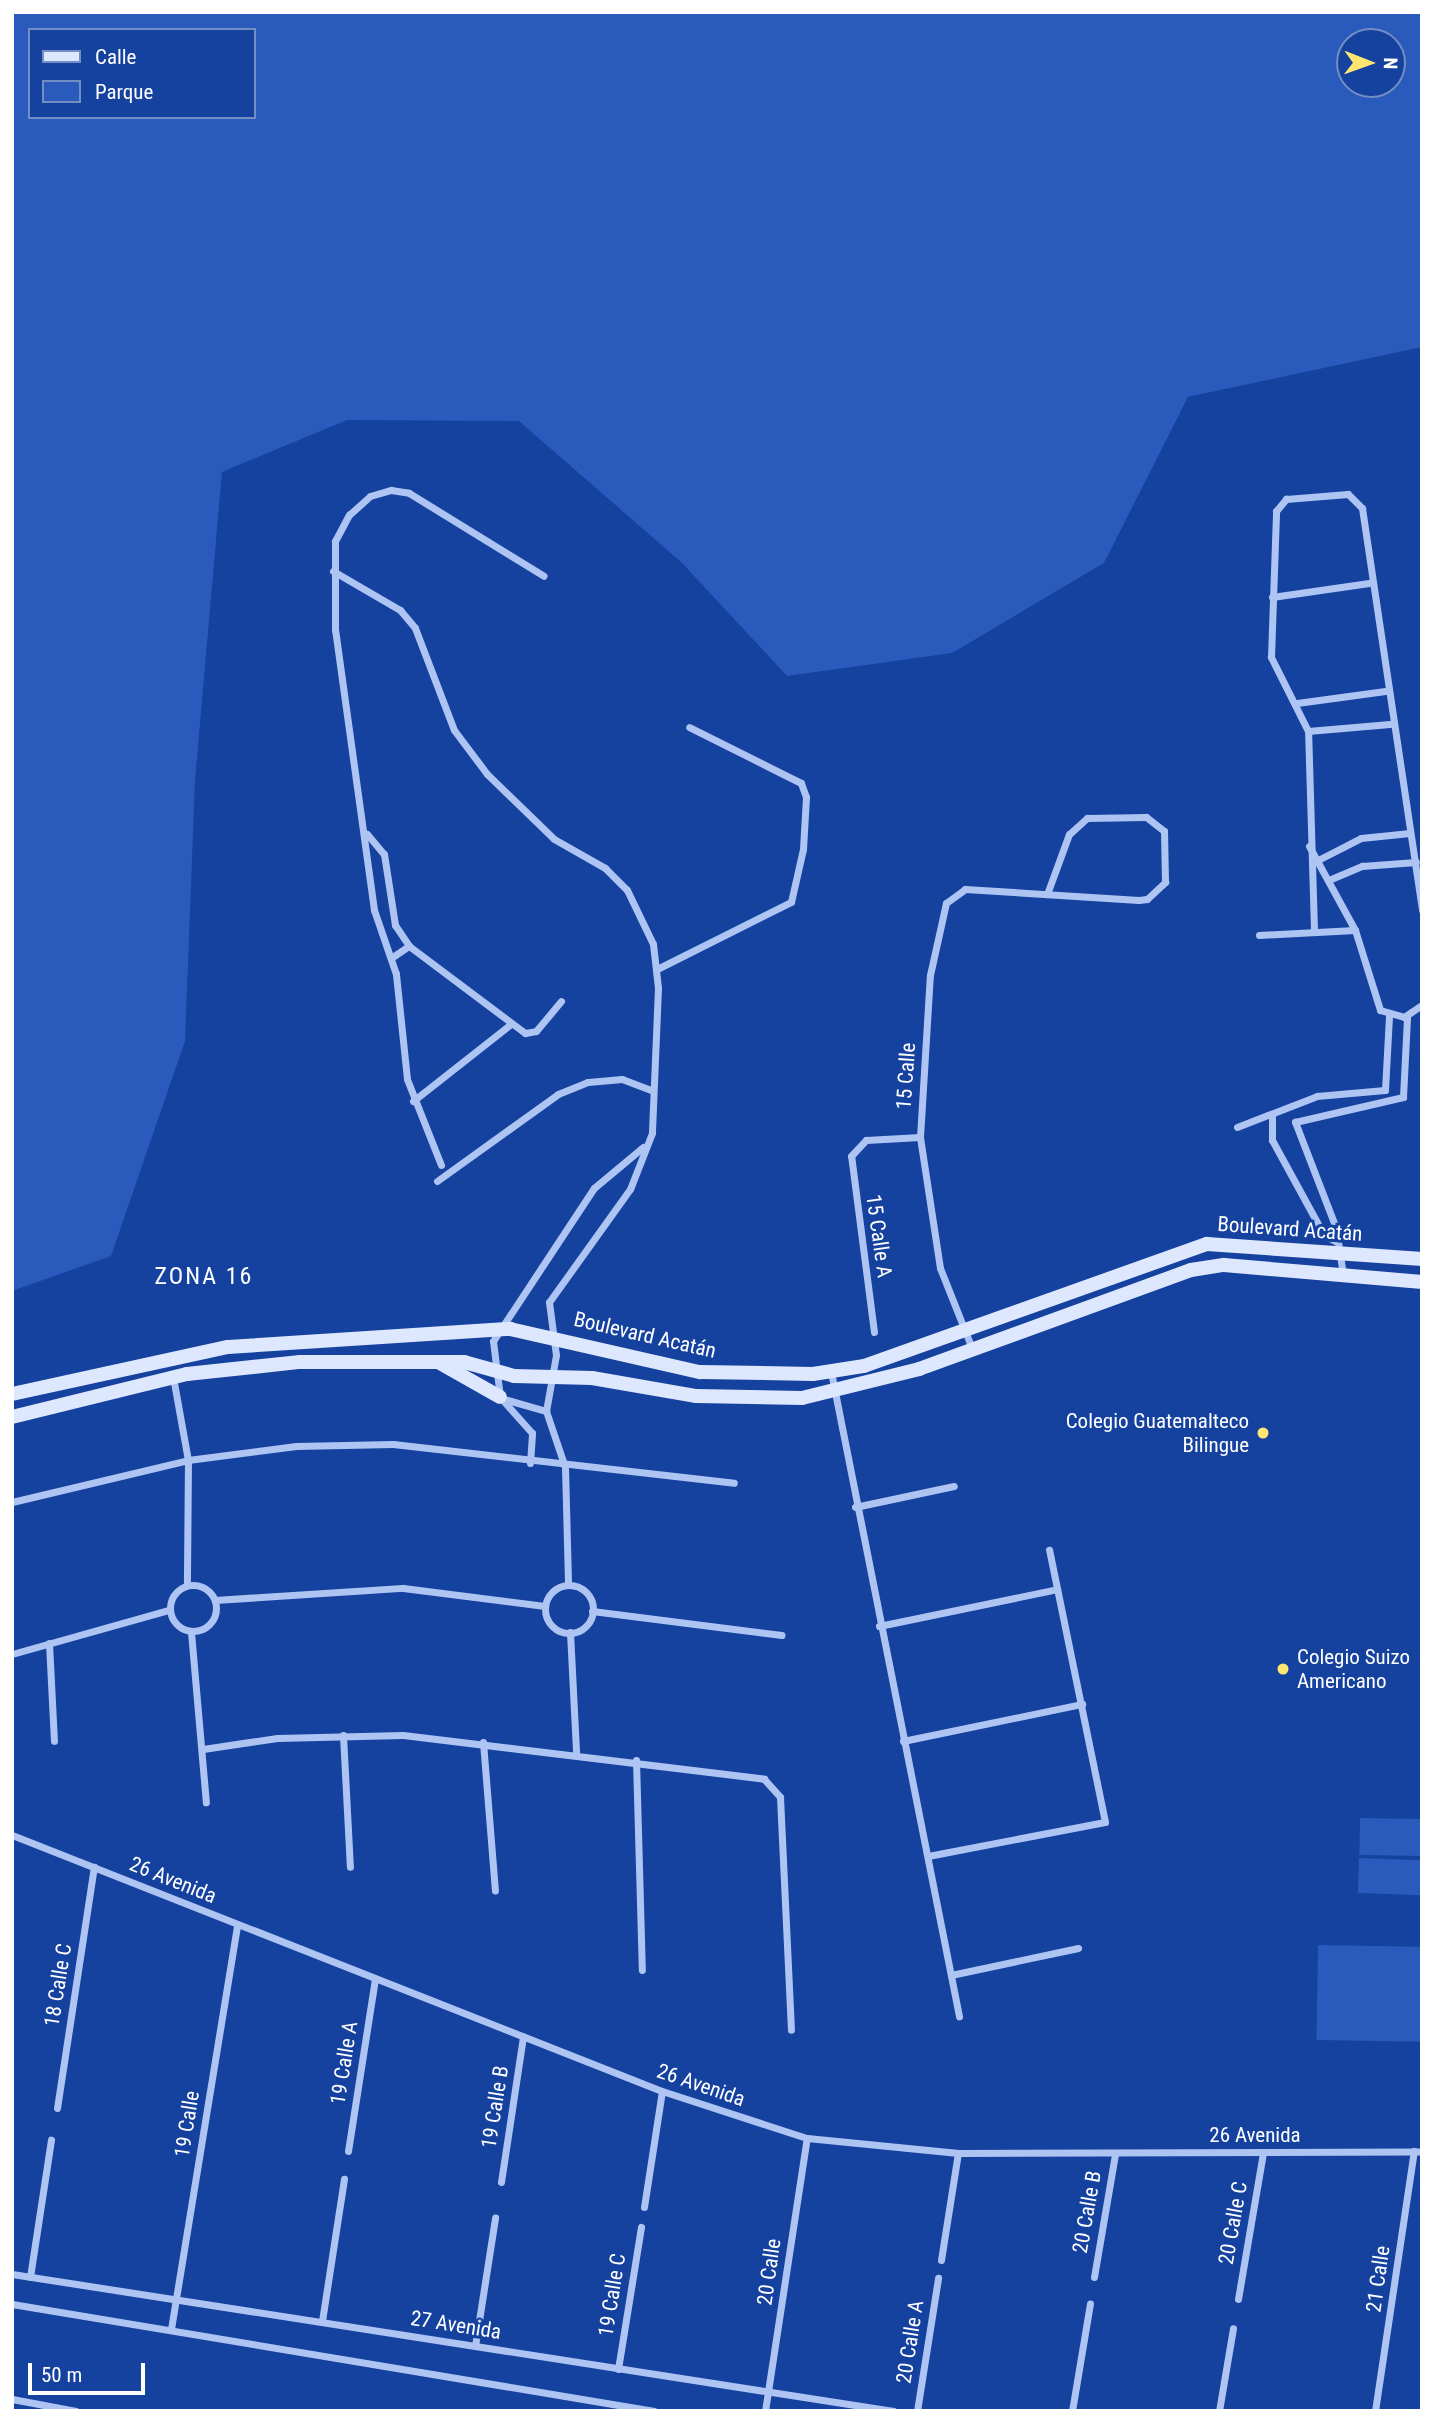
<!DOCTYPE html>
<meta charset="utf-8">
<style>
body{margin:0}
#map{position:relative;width:1434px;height:2423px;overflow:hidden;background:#15419f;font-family:"Roboto Condensed",sans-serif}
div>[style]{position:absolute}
.green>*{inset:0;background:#295abc;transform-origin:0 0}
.minor>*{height:7px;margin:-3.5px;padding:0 3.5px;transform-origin:3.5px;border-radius:3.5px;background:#aec5f3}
.minor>.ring{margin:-3.5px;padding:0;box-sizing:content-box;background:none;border:7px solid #aec5f3;border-radius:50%}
.secondary>*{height:14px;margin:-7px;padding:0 7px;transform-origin:7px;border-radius:7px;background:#dde7fd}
.dots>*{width:19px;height:19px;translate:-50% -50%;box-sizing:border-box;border:4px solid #15419f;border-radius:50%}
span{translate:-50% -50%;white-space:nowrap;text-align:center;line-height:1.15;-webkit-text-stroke:6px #15419f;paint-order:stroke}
.street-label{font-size:21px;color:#fff}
.poi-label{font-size:21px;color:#fff}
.right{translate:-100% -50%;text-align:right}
.left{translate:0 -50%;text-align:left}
.quarter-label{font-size:24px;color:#fff;letter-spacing:2px}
.frame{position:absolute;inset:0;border:14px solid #fff;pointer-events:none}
.legend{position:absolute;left:28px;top:28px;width:228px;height:91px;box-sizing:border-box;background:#15419f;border:2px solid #738dc5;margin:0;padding:9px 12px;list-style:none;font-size:21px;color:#fff}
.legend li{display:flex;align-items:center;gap:14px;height:35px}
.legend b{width:35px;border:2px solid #738dc5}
.north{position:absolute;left:1336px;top:28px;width:70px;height:70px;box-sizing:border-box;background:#15419f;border:2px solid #738dc5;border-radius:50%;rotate:91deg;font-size:19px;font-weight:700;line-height:28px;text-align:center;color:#fff}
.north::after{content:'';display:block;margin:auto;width:24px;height:32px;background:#ffe670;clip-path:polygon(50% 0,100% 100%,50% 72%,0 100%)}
.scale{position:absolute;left:28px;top:2363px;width:117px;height:32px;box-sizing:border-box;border:4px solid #fff;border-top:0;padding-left:9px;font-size:21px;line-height:24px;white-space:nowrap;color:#fff;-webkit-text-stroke:5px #15419f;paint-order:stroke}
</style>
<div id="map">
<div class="green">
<i style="clip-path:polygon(evenodd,12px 12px,1422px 12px,1422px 347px,1188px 397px,1104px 563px,952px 653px,787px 676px,682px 563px,519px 421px,347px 420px,222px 472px,195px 781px,185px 1041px,111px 1256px,12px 1291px,12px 12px,30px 30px,254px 30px,254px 117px,30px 117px,30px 30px,12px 12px,1350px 42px,1392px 42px,1392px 84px,1350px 84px,1350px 42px)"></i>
<i style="left:1360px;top:1818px;width:62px;height:37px;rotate:1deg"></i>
<i style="left:1359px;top:1858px;width:63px;height:35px;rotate:2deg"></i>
<i style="left:1318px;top:1945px;width:104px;height:95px;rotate:1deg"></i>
</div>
<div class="minor">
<i style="left:333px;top:571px;width:78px;rotate:30.2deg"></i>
<i style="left:400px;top:610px;width:23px;rotate:50deg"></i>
<i style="left:415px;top:628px;width:109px;rotate:69.1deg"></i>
<i style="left:454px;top:730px;width:55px;rotate:53.1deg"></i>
<i style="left:487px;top:774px;width:93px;rotate:44.1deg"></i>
<i style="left:554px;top:839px;width:59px;rotate:29.6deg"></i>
<i style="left:605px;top:868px;width:31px;rotate:45deg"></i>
<i style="left:627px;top:890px;width:60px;rotate:64.3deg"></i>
<i style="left:653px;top:944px;width:44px;rotate:83.5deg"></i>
<i style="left:658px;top:988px;width:145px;rotate:92.4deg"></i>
<i style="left:652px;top:1133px;width:60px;rotate:111.4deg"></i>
<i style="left:630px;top:1189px;width:139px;rotate:125.6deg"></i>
<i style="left:549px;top:1302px;width:53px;rotate:82.5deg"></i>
<i style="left:556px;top:1355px;width:57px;rotate:100.1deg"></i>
<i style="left:546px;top:1411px;width:59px;rotate:71.3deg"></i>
<i style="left:565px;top:1467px;width:118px;rotate:88.5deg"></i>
<i style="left:1272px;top:597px;width:98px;rotate:-8.2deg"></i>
<i style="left:1297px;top:703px;width:89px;rotate:-7.8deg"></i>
<i style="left:1308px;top:731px;width:82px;rotate:-4.9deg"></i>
<i style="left:367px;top:834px;width:26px;rotate:50deg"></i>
<i style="left:384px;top:854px;width:72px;rotate:81.2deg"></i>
<i style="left:395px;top:925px;width:25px;rotate:56deg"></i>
<i style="left:409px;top:946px;width:145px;rotate:36.9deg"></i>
<i style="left:525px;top:1033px;width:11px;rotate:-10deg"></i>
<i style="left:536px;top:1031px;width:39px;rotate:-50deg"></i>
<i style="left:1309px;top:846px;width:96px;rotate:61.3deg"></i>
<i style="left:1355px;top:930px;width:84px;rotate:72.6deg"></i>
<i style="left:1380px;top:1010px;width:25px;rotate:16deg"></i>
<i style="left:1404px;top:1017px;width:22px;rotate:-34deg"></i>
<i style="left:1318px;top:860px;width:48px;rotate:-27.1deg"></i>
<i style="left:1361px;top:838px;width:49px;rotate:-5.8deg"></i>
<i style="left:1331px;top:879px;width:34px;rotate:-23deg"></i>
<i style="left:1362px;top:866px;width:54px;rotate:-4.2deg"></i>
<i style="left:1314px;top:930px;width:199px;rotate:-91.7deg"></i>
<i style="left:1308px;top:731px;width:83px;rotate:-116.6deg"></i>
<i style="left:1271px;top:657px;width:146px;rotate:-88deg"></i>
<i style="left:1276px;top:511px;width:16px;rotate:-50deg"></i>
<i style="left:1286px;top:499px;width:62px;rotate:-4.6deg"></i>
<i style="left:1348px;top:494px;width:20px;rotate:45deg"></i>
<i style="left:1362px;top:508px;width:407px;rotate:81.5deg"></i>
<i style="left:1259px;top:935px;width:96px;rotate:-3deg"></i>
<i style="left:391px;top:958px;width:22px;rotate:-34deg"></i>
<i style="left:657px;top:969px;width:150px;rotate:-26.6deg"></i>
<i style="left:791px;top:902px;width:54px;rotate:-77.2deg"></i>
<i style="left:803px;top:849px;width:52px;rotate:-86.7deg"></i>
<i style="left:806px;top:797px;width:15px;rotate:-110deg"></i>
<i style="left:801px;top:783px;width:125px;rotate:-153.4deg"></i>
<i style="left:413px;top:1101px;width:125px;rotate:-38.2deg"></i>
<i style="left:1272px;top:1117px;width:23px;rotate:90deg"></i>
<i style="left:1272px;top:1140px;width:108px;rotate:61.3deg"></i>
<i style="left:1324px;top:1235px;width:13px;rotate:29deg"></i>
<i style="left:1237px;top:1127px;width:86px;rotate:-21.2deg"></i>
<i style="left:1317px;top:1096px;width:68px;rotate:-5deg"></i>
<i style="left:1385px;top:1090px;width:74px;rotate:-86.9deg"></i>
<i style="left:441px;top:1165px;width:92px;rotate:-111.6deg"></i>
<i style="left:407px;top:1079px;width:106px;rotate:-96deg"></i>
<i style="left:396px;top:974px;width:68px;rotate:-109deg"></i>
<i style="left:374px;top:910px;width:283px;rotate:-97.9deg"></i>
<i style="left:335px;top:630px;width:89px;rotate:-90deg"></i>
<i style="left:335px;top:541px;width:30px;rotate:-62deg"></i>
<i style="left:349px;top:515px;width:28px;rotate:-42deg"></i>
<i style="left:370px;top:496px;width:22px;rotate:-16deg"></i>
<i style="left:391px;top:490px;width:18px;rotate:9deg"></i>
<i style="left:409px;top:493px;width:158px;rotate:31.6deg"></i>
<i style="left:437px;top:1181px;width:149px;rotate:-35.7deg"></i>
<i style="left:558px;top:1094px;width:32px;rotate:-22deg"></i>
<i style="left:588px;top:1082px;width:34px;rotate:-5deg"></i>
<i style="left:622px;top:1079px;width:33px;rotate:21deg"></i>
<i style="left:1343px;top:1275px;width:48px;rotate:-98.5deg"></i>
<i style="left:1336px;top:1228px;width:114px;rotate:-111.1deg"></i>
<i style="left:1295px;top:1122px;width:111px;rotate:-13deg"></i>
<i style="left:1403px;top:1097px;width:80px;rotate:-87.1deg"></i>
<i style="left:874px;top:1332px;width:177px;rotate:-97.4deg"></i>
<i style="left:851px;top:1156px;width:22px;rotate:-47deg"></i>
<i style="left:866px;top:1140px;width:54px;rotate:-3.2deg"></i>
<i style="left:973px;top:1351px;width:89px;rotate:-111.7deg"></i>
<i style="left:940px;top:1268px;width:133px;rotate:-98.7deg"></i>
<i style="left:920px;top:1137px;width:162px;rotate:-86.5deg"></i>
<i style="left:930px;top:975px;width:74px;rotate:-77.5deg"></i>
<i style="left:946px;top:903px;width:24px;rotate:-36deg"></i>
<i style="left:965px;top:889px;width:174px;rotate:3.6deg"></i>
<i style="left:1139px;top:900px;width:8px;rotate:-7deg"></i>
<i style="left:1147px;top:899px;width:25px;rotate:-43deg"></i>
<i style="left:1165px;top:882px;width:51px;rotate:-91.1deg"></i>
<i style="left:1164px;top:831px;width:23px;rotate:-142deg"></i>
<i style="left:1146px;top:817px;width:59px;rotate:179deg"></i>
<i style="left:1087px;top:818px;width:24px;rotate:138deg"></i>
<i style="left:1069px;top:834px;width:64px;rotate:110.1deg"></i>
<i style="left:831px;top:1372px;width:657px;rotate:78.76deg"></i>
<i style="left:173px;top:1377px;width:84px;rotate:79.8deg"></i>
<i style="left:188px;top:1460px;width:125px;rotate:90.5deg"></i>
<i style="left:504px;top:1399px;width:44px;rotate:15.9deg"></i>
<i style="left:530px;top:1463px;width:30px;rotate:-86deg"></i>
<i style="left:532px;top:1433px;width:48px;rotate:-131.6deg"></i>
<i style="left:500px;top:1397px;width:56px;rotate:-97.1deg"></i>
<i style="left:493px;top:1341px;width:183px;rotate:-56.6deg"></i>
<i style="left:594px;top:1188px;width:64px;rotate:-39.9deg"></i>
<i style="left:12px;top:1502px;width:181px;rotate:-13.4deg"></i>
<i style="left:188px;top:1460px;width:109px;rotate:-7.4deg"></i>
<i style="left:296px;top:1446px;width:97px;rotate:-1.2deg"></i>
<i style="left:393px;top:1444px;width:343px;rotate:6.5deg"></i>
<i style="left:855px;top:1507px;width:101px;rotate:-12deg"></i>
<i class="ring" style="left:170px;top:1585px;width:39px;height:39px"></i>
<i class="ring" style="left:545px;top:1585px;width:41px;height:41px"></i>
<i style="left:215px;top:1600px;width:188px;rotate:-3.7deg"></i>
<i style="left:403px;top:1588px;width:143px;rotate:7.2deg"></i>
<i style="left:592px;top:1611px;width:191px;rotate:7.2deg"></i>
<i style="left:879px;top:1626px;width:182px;rotate:-11.7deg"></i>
<i style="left:191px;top:1632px;width:171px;rotate:85deg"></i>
<i style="left:570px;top:1632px;width:120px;rotate:87.1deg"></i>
<i style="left:49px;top:1643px;width:98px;rotate:87.1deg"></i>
<i style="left:12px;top:1654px;width:163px;rotate:-15.7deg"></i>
<i style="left:343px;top:1735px;width:132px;rotate:87deg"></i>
<i style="left:903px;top:1741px;width:183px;rotate:-11.7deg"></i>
<i style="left:483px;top:1742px;width:149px;rotate:85.4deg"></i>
<i style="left:203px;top:1749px;width:75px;rotate:-8.5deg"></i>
<i style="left:277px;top:1738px;width:126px;rotate:-1.4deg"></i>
<i style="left:403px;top:1735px;width:364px;rotate:6.9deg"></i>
<i style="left:764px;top:1779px;width:24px;rotate:48deg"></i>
<i style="left:780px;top:1797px;width:233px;rotate:87.3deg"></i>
<i style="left:636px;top:1760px;width:210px;rotate:88.4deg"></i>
<i style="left:12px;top:1835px;width:699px;rotate:21.5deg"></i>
<i style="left:662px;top:2091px;width:152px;rotate:18deg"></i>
<i style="left:807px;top:2138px;width:152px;rotate:5.7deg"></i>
<i style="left:958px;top:2153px;width:464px;rotate:-0.2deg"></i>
<i style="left:928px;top:1856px;width:180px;rotate:-10.9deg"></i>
<i style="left:1105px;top:1822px;width:278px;rotate:-101.6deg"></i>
<i style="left:951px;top:1975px;width:130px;rotate:-12deg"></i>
<i style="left:57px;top:2108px;width:244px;rotate:-81.3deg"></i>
<i style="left:348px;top:2151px;width:174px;rotate:-81.1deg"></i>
<i style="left:501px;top:2182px;width:147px;rotate:-81.4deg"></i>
<i style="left:644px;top:2207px;width:117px;rotate:-81.2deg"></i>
<i style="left:941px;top:2260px;width:108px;rotate:-81deg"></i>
<i style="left:12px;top:2274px;width:892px;rotate:8.84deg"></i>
<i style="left:30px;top:2277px;width:139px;rotate:-81.3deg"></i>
<i style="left:1094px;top:2277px;width:125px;rotate:-80.3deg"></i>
<i style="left:1238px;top:2299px;width:149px;rotate:-80.3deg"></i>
<i style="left:12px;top:2304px;width:651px;rotate:9.46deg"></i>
<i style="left:322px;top:2321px;width:144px;rotate:-81.2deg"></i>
<i style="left:171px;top:2329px;width:409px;rotate:-80.7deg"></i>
<i style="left:475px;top:2346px;width:130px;rotate:-81.1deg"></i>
<i style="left:618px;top:2369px;width:144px;rotate:-80.8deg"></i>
<i style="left:12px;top:2399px;width:65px;rotate:10.6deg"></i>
<i style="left:765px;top:2411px;width:276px;rotate:-81.3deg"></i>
<i style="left:917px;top:2411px;width:135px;rotate:-81deg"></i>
<i style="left:1072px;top:2411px;width:109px;rotate:-80.5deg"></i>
<i style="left:1219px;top:2411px;width:84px;rotate:-80.4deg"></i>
<i style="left:1375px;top:2411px;width:263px;rotate:-81.5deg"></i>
</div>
<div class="secondary">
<i style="left:438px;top:1362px;width:71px;rotate:29.4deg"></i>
<i style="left:12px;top:1394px;width:221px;rotate:-12.3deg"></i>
<i style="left:228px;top:1347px;width:283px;rotate:-3.7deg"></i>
<i style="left:510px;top:1329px;width:195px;rotate:12.8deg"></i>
<i style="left:700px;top:1372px;width:113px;rotate:1deg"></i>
<i style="left:813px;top:1374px;width:52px;rotate:-8.9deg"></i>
<i style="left:864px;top:1366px;width:364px;rotate:-19.6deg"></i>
<i style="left:1207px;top:1244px;width:216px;rotate:4deg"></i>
<i style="left:12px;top:1417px;width:180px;rotate:-13.8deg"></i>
<i style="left:187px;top:1374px;width:114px;rotate:-6.1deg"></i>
<i style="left:300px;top:1362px;width:164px"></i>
<i style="left:464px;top:1362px;width:52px;rotate:15.6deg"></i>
<i style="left:514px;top:1376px;width:78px;rotate:1.5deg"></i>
<i style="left:592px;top:1378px;width:106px;rotate:9.8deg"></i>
<i style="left:696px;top:1396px;width:106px;rotate:1.1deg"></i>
<i style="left:802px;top:1398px;width:121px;rotate:-13.9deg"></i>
<i style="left:919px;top:1369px;width:289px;rotate:-20deg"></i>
<i style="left:1191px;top:1270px;width:33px;rotate:-9deg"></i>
<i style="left:1224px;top:1265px;width:199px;rotate:4.9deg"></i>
</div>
<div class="dots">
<i style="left:1263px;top:1433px;background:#ffe670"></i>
<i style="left:1283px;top:1669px;background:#ffe670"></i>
</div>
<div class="street-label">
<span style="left:906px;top:1076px;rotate:-86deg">15 Calle</span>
<span style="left:1290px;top:1229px;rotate:4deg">Boulevard Acatán</span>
<span style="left:879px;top:1236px;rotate:82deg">15 Calle A</span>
<span style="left:645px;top:1335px;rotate:13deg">Boulevard Acatán</span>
<span style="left:173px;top:1880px;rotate:22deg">26 Avenida</span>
<span style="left:58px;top:1985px;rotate:-81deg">18 Calle C</span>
<span style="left:344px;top:2063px;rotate:-81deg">19 Calle A</span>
<span style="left:701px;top:2085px;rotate:19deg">26 Avenida</span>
<span style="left:495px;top:2107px;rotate:-81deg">19 Calle B</span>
<span style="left:187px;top:2124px;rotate:-81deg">19 Calle</span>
<span style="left:1255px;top:2135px">26 Avenida</span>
<span style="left:1087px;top:2212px;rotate:-80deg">20 Calle B</span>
<span style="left:1233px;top:2223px;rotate:-80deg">20 Calle C</span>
<span style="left:769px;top:2272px;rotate:-82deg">20 Calle</span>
<span style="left:1378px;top:2279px;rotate:-82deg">21 Calle</span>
<span style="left:612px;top:2295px;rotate:-81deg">19 Calle C</span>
<span style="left:456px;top:2325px;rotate:9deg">27 Avenida</span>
<span style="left:910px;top:2342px;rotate:-81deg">20 Calle A</span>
</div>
<div class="poi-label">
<span class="right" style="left:1249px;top:1433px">Colegio Guatemalteco<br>Bilingue</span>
<span class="left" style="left:1297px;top:1669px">Colegio Suizo<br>Americano</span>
</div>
<div class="quarter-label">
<span style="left:204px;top:1277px">ZONA 16</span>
</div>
<div class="frame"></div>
<ul class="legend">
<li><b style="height:9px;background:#dde7fd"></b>Calle</li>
<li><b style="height:19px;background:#295abc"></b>Parque</li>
</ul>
<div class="north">N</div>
<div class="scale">50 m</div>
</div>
